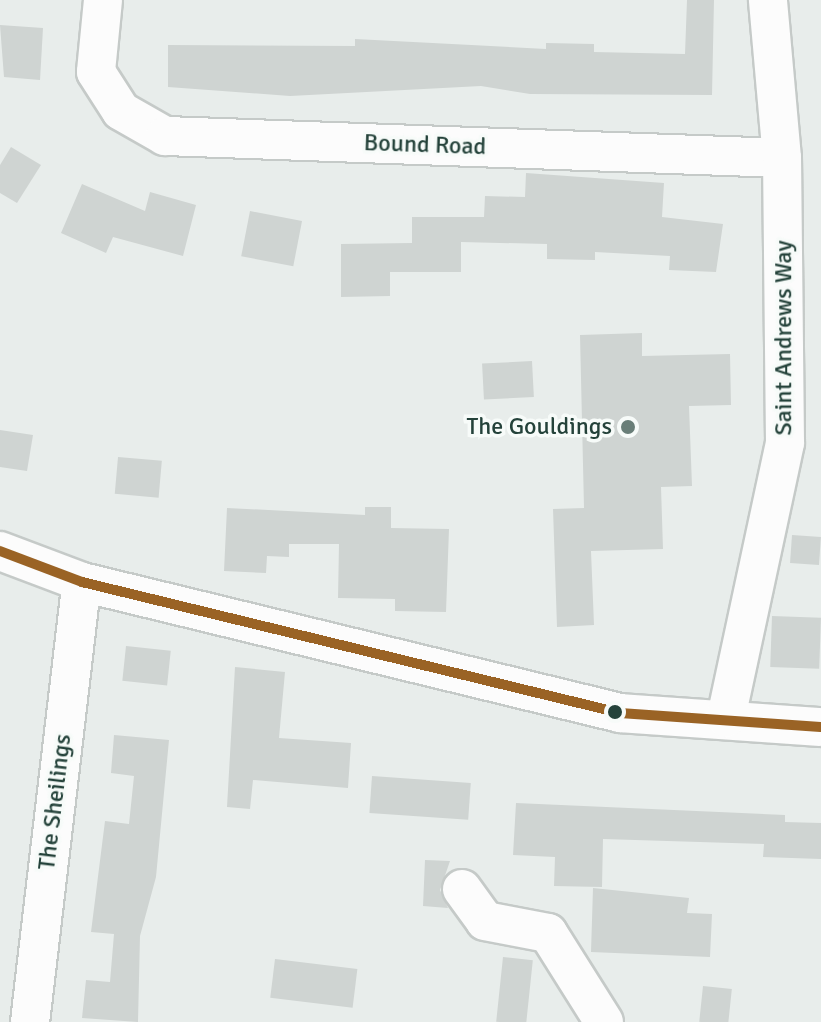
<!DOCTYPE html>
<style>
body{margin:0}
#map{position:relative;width:821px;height:1022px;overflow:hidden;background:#e8edeb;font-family:Signika,sans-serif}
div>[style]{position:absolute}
.building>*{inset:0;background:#cfd4d2;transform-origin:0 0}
.roads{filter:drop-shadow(2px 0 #c5cac8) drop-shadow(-2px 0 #c5cac8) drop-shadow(0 2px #c5cac8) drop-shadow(0 -2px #c5cac8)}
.minor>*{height:38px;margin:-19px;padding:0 19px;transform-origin:19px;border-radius:19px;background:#fcfcfc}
.bus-1>*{height:10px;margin:-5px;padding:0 5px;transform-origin:5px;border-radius:5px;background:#9a6325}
.dots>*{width:22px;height:22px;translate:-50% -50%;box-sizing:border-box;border:4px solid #f7fbf9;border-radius:50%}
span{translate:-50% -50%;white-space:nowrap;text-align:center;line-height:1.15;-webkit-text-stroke:7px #f7fbf9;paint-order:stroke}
.street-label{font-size:24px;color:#24423a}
.poi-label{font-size:24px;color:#24423a}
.right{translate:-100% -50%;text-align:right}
</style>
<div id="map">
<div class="building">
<i style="clip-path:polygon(687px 0,714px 0,712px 95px,530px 94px,481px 86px,290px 96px,168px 87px,168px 45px,355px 46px,355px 39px,546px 49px,546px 43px,594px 44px,594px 52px,685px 54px)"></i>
<i style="clip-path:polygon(0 25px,43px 28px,40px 80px,4px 77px)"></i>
<i style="clip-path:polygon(11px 147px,41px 165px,17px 203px,0 193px,0 165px)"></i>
<i style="clip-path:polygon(526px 173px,664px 183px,662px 217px,723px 224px,716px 272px,669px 270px,670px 256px,595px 252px,595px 260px,547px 259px,547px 244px,461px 242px,461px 272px,390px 272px,390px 296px,341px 297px,341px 244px,412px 243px,412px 217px,484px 217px,485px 196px,525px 197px)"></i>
<i style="clip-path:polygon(82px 184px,145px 211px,150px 192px,196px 205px,183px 256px,113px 237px,106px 253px,61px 233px)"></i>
<i style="left:250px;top:211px;width:53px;height:46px;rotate:11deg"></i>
<i style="clip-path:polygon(642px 333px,642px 356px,730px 354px,731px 405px,689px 406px,692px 486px,661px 487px,663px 549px,591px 551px,594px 625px,557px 627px,553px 509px,584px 508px,580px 335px)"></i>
<i style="left:532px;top:361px;width:36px;height:50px;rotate:87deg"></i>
<i style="clip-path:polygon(0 430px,33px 435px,27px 471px,0 467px)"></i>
<i style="left:118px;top:457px;width:44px;height:37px;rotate:5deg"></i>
<i style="clip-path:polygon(365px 507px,391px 507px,391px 528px,449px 529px,446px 612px,395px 611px,395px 599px,338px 598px,339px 544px,289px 544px,289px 557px,267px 556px,266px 573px,224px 571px,227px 508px,365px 515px)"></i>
<i style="left:792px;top:535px;width:29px;height:28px;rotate:4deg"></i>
<i style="left:772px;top:616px;width:49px;height:51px;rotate:2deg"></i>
<i style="left:126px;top:646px;width:45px;height:35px;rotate:6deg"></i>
<i style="clip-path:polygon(235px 667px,285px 672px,279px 738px,351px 743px,348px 788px,253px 780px,250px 809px,227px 807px)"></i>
<i style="clip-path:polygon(114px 735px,169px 740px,156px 877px,140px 936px,138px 1022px,82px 1018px,86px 980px,110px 982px,114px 934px,91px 932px,105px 821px,129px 824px,134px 776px,111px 773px)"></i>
<i style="left:372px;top:776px;width:99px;height:37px;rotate:4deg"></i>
<i style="clip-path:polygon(516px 803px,785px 815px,785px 822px,821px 823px,821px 859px,763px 857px,764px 844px,603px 839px,602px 887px,554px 886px,555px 857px,513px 855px)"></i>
<i style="clip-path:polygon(425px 860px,450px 861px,440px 890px,448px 908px,423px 906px)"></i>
<i style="clip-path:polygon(593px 888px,689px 898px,687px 913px,712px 914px,710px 957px,591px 952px)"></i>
<i style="left:503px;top:957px;width:30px;height:65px;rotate:6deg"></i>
<i style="left:275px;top:959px;width:83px;height:39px;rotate:7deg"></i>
<i style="left:703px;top:986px;width:29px;height:36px;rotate:6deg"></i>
</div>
<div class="roads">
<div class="minor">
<i style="left:103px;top:0;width:72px;rotate:95.6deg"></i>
<i style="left:96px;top:72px;width:46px;rotate:57.3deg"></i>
<i style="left:121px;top:111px;width:51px;rotate:29.6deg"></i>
<i style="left:165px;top:136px;width:617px;rotate:2.04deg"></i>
<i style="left:0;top:551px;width:88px;rotate:20.7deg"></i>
<i style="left:82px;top:582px;width:554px;rotate:13.68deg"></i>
<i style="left:620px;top:713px;width:201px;rotate:4deg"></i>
<i style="left:726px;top:718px;width:281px;rotate:-77.9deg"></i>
<i style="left:785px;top:443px;width:285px;rotate:-90.6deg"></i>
<i style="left:782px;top:158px;width:159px;rotate:-95.1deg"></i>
<i style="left:462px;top:889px;width:39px;rotate:54deg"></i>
<i style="left:485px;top:921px;width:64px;rotate:10.8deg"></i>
<i style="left:548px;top:933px;width:105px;rotate:57.8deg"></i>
<i style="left:30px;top:1022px;width:443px;rotate:-83.3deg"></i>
</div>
</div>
<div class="bus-1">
<i style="left:0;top:551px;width:88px;rotate:20.7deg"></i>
<i style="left:82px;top:582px;width:554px;rotate:13.68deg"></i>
<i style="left:620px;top:713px;width:201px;rotate:4deg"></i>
</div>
<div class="dots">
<i style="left:628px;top:427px;background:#697e78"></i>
<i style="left:615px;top:712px;background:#24423a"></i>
</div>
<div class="street-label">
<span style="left:425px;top:145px;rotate:2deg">Bound Road</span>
<span style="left:784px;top:338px;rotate:-90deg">Saint Andrews Way</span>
<span style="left:55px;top:802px;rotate:-83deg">The Sheilings</span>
</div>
<div class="poi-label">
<span class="right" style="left:612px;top:427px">The Gouldings</span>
</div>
</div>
